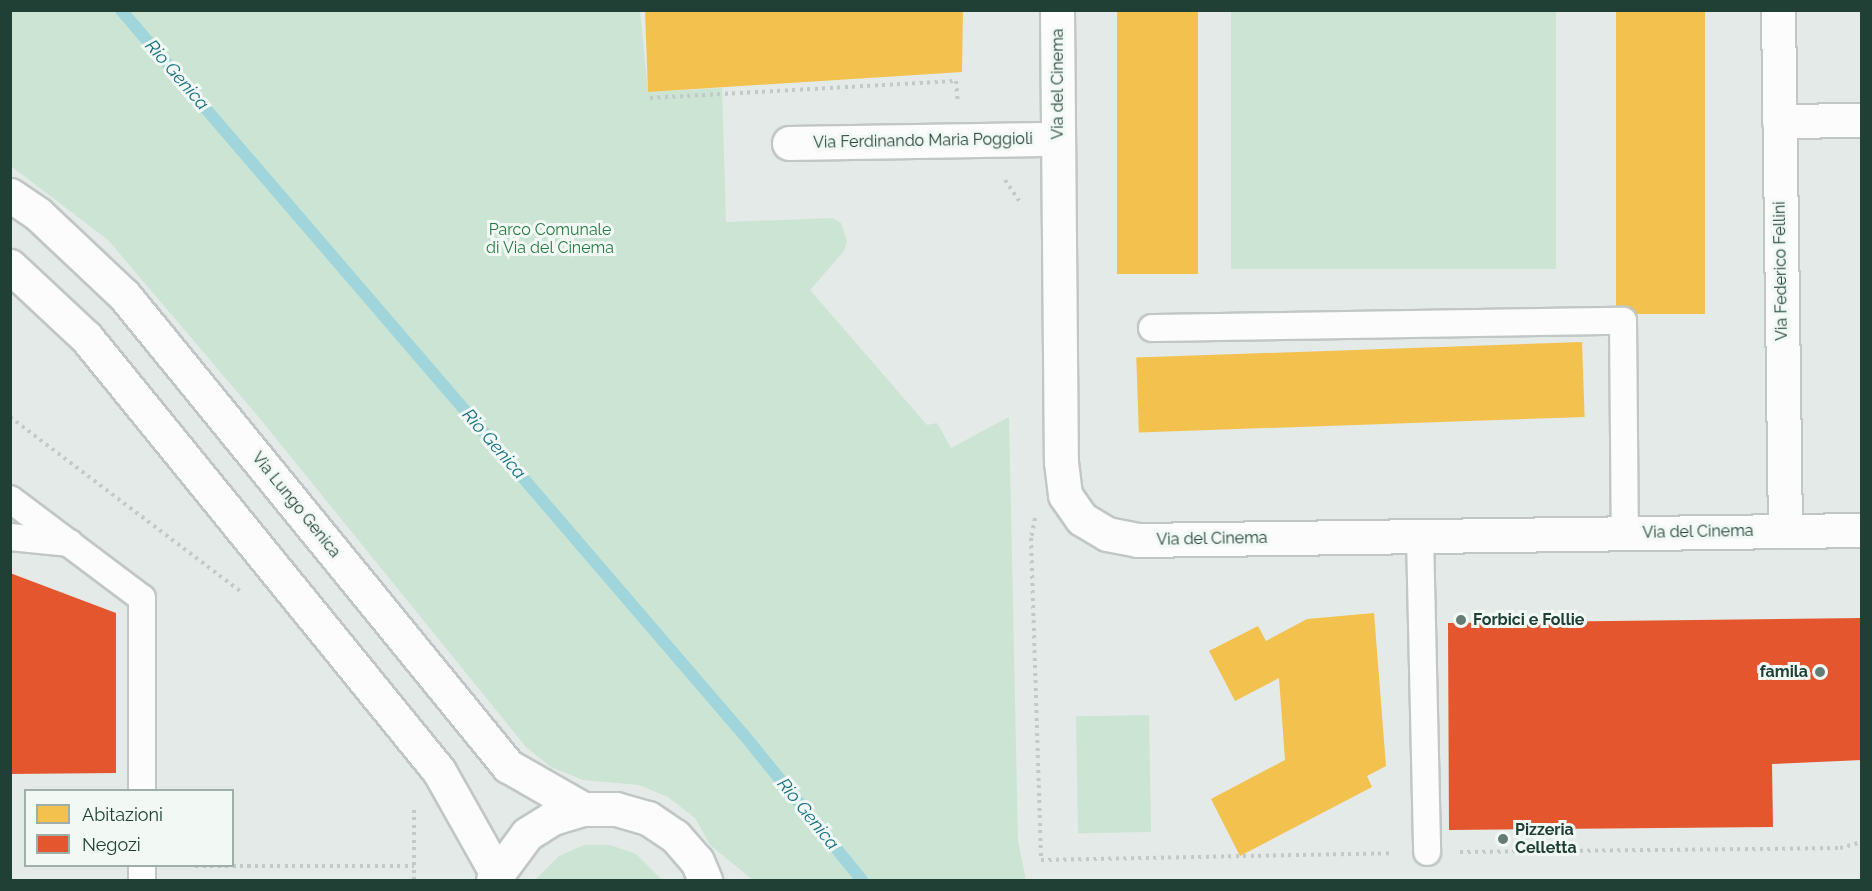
<!DOCTYPE html>
<style>
body{margin:0}
#map{position:relative;width:1872px;height:891px;overflow:hidden;background:#e4eae7;font-family:Raleway,sans-serif}
div>[style]{position:absolute}
.green>*{inset:0;background:#cce4d3;transform-origin:0 0}
.homes>*{inset:0;background:#f2c14e;transform-origin:0 0}
.shops>*{inset:0;background:#e4572e}
.stream>*{height:12px;margin:-6px;padding:0 6px;transform-origin:6px;border-radius:6px;background:#a1d5dc}
.path>*{height:4px;margin-top:-2px;transform-origin:0;background:repeating-linear-gradient(90deg,#c1cac6 0 3px,transparent 0 7.5px)}
.roads{filter:drop-shadow(2px 0 #c1c7c4) drop-shadow(-2px 0 #c1c7c4) drop-shadow(0 2px #c1c7c4) drop-shadow(0 -2px #c1c7c4)}
.lane>*{height:26px;margin:-13px;padding:0 13px;transform-origin:13px;border-radius:13px;background:#fbfcfb}
.street>*{height:33px;margin:-16.5px;padding:0 16.5px;transform-origin:16.5px;border-radius:16.5px;background:#fbfcfb}
.secondary>*{height:33px;margin:-16.5px;padding:0 16.5px;transform-origin:16.5px;border-radius:16.5px;background:#fbfcfb}
.dots>*{width:16px;height:16px;translate:-50% -50%;box-sizing:border-box;border:3px solid #f2f9f5;border-radius:50%}
span{translate:-50% -50%;white-space:nowrap;text-align:center;line-height:1.15;-webkit-text-stroke:6px #f2f9f5;paint-order:stroke}
.street-label{font-size:16px;color:#204036}
.park-label{font-size:16px;color:#267a45}
.poi-label{font-size:16px;color:#204036;font-weight:700}
.left{translate:0 -50%;text-align:left}
.right{translate:-100% -50%;text-align:right}
.water-label{font-size:18px;color:#147181;font-style:italic}
.frame{position:absolute;inset:0;border:12px solid #204036;pointer-events:none}
.legend{position:absolute;left:24px;top:789px;width:210px;height:78px;box-sizing:border-box;background:#f2f9f5;border:2px solid #9eafa9;margin:0;padding:8px 10px;list-style:none;font-size:18px;color:#204036}
.legend li{display:flex;align-items:center;gap:12px;height:30px}
.legend b{width:30px;border:2px solid #9eafa9}
</style>
<div id="map">
<div class="green">
<i style="clip-path:polygon(11px 10px,640px 11px,648px 92px,722px 88px,726px 222px,832px 218px,841px 223px,847px 241px,844px 251px,810px 290px,927px 425px,937px 423px,951px 448px,1009px 417px,1018px 841px,1026px 880px,753px 880px,710px 845px,695px 818px,668px 797px,639px 785px,583px 780px,551px 767px,526px 747px,261px 420px,108px 240px,11px 166px)"></i>
<i style="left:1231px;top:11px;width:325px;height:258px"></i>
<i style="left:1149px;top:715px;width:117px;height:73px;rotate:89deg"></i>
<i style="clip-path:polygon(584px 845px,610px 845px,636px 854px,662px 880px,535px 880px,559px 856px)"></i>
</div>
<div class="homes">
<i style="clip-path:polygon(645px 10px,963px 10px,962px 72px,648px 92px)"></i>
<i style="left:1117px;top:10px;width:81px;height:264px"></i>
<i style="left:1616px;top:10px;width:89px;height:304px"></i>
<i style="left:1582px;top:342px;width:75px;height:446px;rotate:88deg"></i>
<i style="clip-path:polygon(1374px 613px,1386px 766px,1367px 776px,1372px 787px,1240px 856px,1211px 799px,1285px 760px,1279px 678px,1235px 701px,1209px 651px,1258px 626px,1266px 641px,1307px 619px)"></i>
</div>
<div class="shops">
<i style="clip-path:polygon(10px 573px,116px 613px,116px 773px,10px 774px)"></i>
<i style="clip-path:polygon(1862px 618px,1862px 760px,1772px 764px,1773px 827px,1449px 830px,1448px 623px)"></i>
</div>
<div class="stream">
<i style="left:121px;top:10px;width:956px;rotate:49.33deg"></i>
<i style="left:744px;top:735px;width:187px;rotate:50.9deg"></i>
</div>
<div class="path">
<i style="left:650px;top:98px;width:306px;rotate:-3.2deg"></i>
<i style="left:956px;top:81px;width:21px;rotate:85deg"></i>
<i style="left:1005px;top:180px;width:25px;rotate:56deg"></i>
<i style="left:10px;top:417px;width:288px;rotate:37.1deg"></i>
<i style="left:1035px;top:518px;width:20px;rotate:101deg"></i>
<i style="left:1031px;top:538px;width:322px;rotate:88.2deg"></i>
<i style="left:1041px;top:860px;width:352px;rotate:-1.1deg"></i>
<i style="left:1460px;top:852px;width:380px;rotate:-0.6deg"></i>
<i style="left:1840px;top:848px;width:23px;rotate:-15deg"></i>
<i style="left:195px;top:866px;width:219px"></i>
<i style="left:414px;top:880px;width:74px;rotate:-90deg"></i>
</div>
<div class="roads">
<div class="lane">
<i style="left:1152px;top:328px;width:471px;rotate:-0.9deg"></i>
<i style="left:1623px;top:321px;width:212px;rotate:89.5deg"></i>
<i style="left:10px;top:499px;width:165px;rotate:36.9deg"></i>
<i style="left:142px;top:598px;width:192px;rotate:90deg"></i>
<i style="left:1420px;top:536px;width:316px;rotate:88.7deg"></i>
<i style="left:10px;top:537px;width:60px;rotate:5.7deg"></i>
<i style="left:142px;top:866px;width:14px;rotate:90deg"></i>
</div>
<div class="street">
<i style="left:1057px;top:10px;width:452px;rotate:89.5deg"></i>
<i style="left:1061px;top:462px;width:33px;rotate:83deg"></i>
<i style="left:1065px;top:495px;width:29px;rotate:55deg"></i>
<i style="left:1082px;top:519px;width:29px;rotate:31deg"></i>
<i style="left:1107px;top:534px;width:31px;rotate:11deg"></i>
<i style="left:1137px;top:540px;width:725px;rotate:-0.79deg"></i>
<i style="left:1778px;top:10px;width:521px;rotate:89.23deg"></i>
<i style="left:1779px;top:121px;width:83px;rotate:-0.7deg"></i>
<i style="left:789px;top:143px;width:269px;rotate:-0.9deg"></i>
</div>
<div class="secondary">
<i style="left:10px;top:195px;width:34px;rotate:34deg"></i>
<i style="left:38px;top:214px;width:118px;rotate:43.3deg"></i>
<i style="left:124px;top:295px;width:608px;rotate:50.81deg"></i>
<i style="left:508px;top:766px;width:86px;rotate:29.8deg"></i>
<i style="left:10px;top:266px;width:104px;rotate:43.1deg"></i>
<i style="left:86px;top:337px;width:559px;rotate:50.88deg"></i>
<i style="left:439px;top:771px;width:116px;rotate:60.6deg"></i>
<i style="left:493px;top:880px;width:57px;rotate:-53.5deg"></i>
<i style="left:527px;top:834px;width:31px;rotate:-32deg"></i>
<i style="left:553px;top:818px;width:31px;rotate:-17deg"></i>
<i style="left:583px;top:809px;width:33px"></i>
<i style="left:616px;top:809px;width:33px;rotate:16deg"></i>
<i style="left:648px;top:818px;width:32px;rotate:34deg"></i>
<i style="left:675px;top:836px;width:33px;rotate:49deg"></i>
<i style="left:697px;top:861px;width:21px;rotate:67deg"></i>
</div>
</div>
<div class="dots">
<i style="left:1461px;top:620px;background:#657c74"></i>
<i style="left:1820px;top:672px;background:#657c74"></i>
<i style="left:1503px;top:839px;background:#657c74"></i>
</div>
<div class="street-label">
<span style="left:1058px;top:84px;rotate:-90deg">Via del Cinema</span>
<span style="left:923px;top:141px;rotate:-1deg">Via Ferdinando Maria Poggioli</span>
<span style="left:1781px;top:271px;rotate:-91deg">Via Federico Fellini</span>
<span style="left:296px;top:505px;rotate:51deg">Via Lungo Genica</span>
<span style="left:1698px;top:532px;rotate:-1deg">Via del Cinema</span>
<span style="left:1212px;top:539px;rotate:-1deg">Via del Cinema</span>
</div>
<div class="park-label">
<span style="left:550px;top:239px">Parco Comunale<br>di Via del Cinema</span>
</div>
<div class="poi-label">
<span class="left" style="left:1473px;top:620px">Forbici e Follie</span>
<span class="right" style="left:1808px;top:672px">famila</span>
<span class="left" style="left:1515px;top:839px">Pizzeria<br>Celletta</span>
</div>
<div class="water-label">
<span style="left:177px;top:75px;rotate:49deg">Rio Genica</span>
<span style="left:494px;top:444px;rotate:49deg">Rio Genica</span>
<span style="left:808px;top:814px;rotate:51deg">Rio Genica</span>
</div>
<div class="frame"></div>
<ul class="legend">
<li><b style="height:16px;background:#f2c14e"></b>Abitazioni</li>
<li><b style="height:16px;background:#e4572e"></b>Negozi</li>
</ul>
</div>
